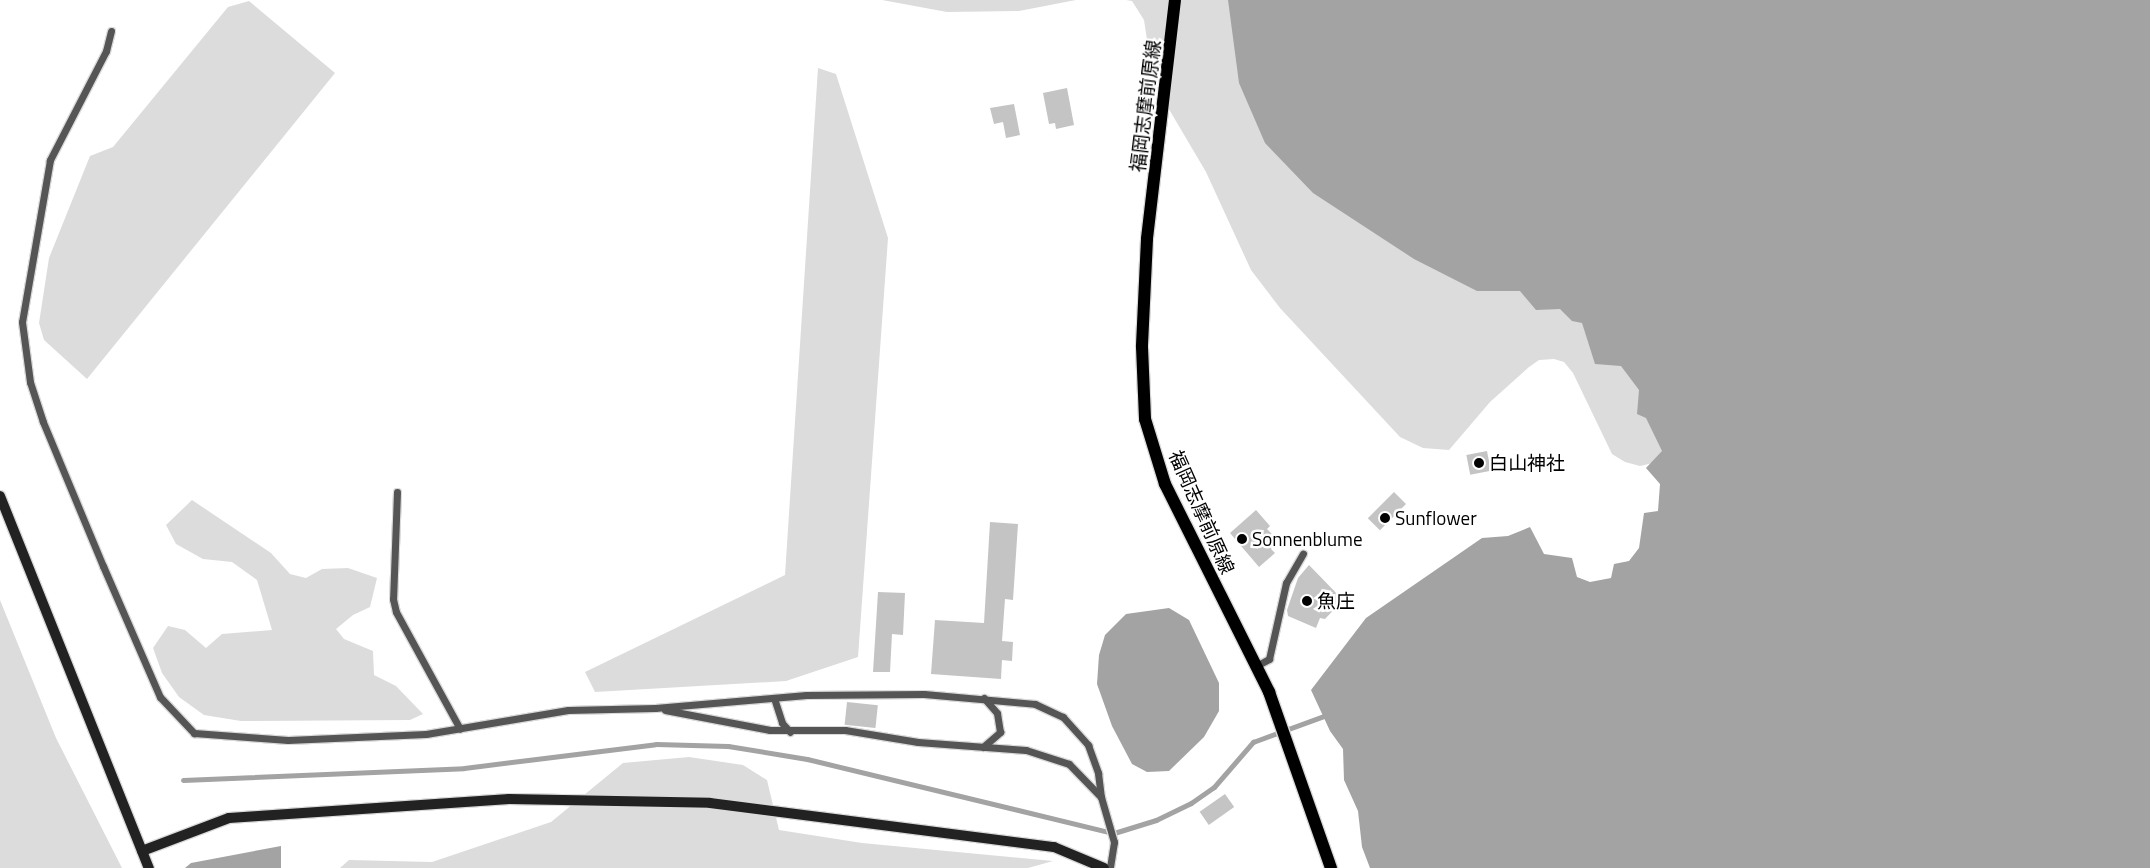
<!DOCTYPE html>
<meta charset="utf-8">
<style>
body{margin:0}
#map{position:relative;width:2150px;height:868px;overflow:hidden;background:#fff;font-family:"Titillium Web","Noto Sans JP",sans-serif}
div>[style]{position:absolute}
.green>*{inset:0;background:#dcdcdc}
.water>*{inset:0;background:#a3a3a3}
.stream>*{height:5px;margin:-2.5px;padding:0 2.5px;transform-origin:2.5px;border-radius:2.5px;background:#a3a3a3}
.building>*{inset:0;background:#c4c4c4;transform-origin:0 0}
.roads{filter:drop-shadow(1px 0 #dbdbdb) drop-shadow(-1px 0 #dbdbdb) drop-shadow(0 1px #dbdbdb) drop-shadow(0 -1px #dbdbdb)}
.lane>*{height:7px;margin:-3.5px;padding:0 3.5px;transform-origin:3.5px;border-radius:3.5px;background:#555}
.secondary>*{height:10px;margin:-5px;padding:0 5px;transform-origin:5px;border-radius:5px;background:#222}
.primary>*{height:12px;margin:-6px;padding:0 6px;transform-origin:6px;border-radius:6px;background:#000}
.dots>*{width:14px;height:14px;translate:-50% -50%;box-sizing:border-box;border:2px solid #fff;border-radius:50%}
span{translate:-50% -50%;white-space:nowrap;text-align:center;line-height:1.15;-webkit-text-stroke:5px #fff;paint-order:stroke}
.street-label{font-size:19px;color:#000}
.poi-label{font-size:19px;color:#000}
.left{translate:0 -50%;text-align:left}
</style>
<div id="map">
<div class="green">
<i style="clip-path:polygon(882px 0,1076px 0,1019px 11px,947px 12px)"></i>
<i style="clip-path:polygon(1126px 0,1332px 0,1597px 220px,1666px 460px,1640px 466px,1625px 462px,1612px 454px,1573px 373px,1564px 362px,1554px 359px,1539px 360px,1529px 367px,1490px 402px,1449px 450px,1423px 448px,1400px 437px,1280px 308px,1251px 270px,1206px 172px,1160px 94px,1151px 66px,1144px 20px,1132px 1px)"></i>
<i style="clip-path:polygon(249px 1px,335px 73px,87px 379px,44px 340px,39px 323px,49px 258px,90px 156px,113px 147px,228px 7px)"></i>
<i style="clip-path:polygon(818px 68px,836px 74px,888px 238px,858px 657px,786px 681px,595px 692px,585px 672px,785px 575px)"></i>
<i style="clip-path:polygon(192px 500px,271px 553px,290px 574px,306px 578px,322px 569px,348px 568px,377px 578px,370px 607px,353px 615px,336px 629px,344px 639px,373px 651px,374px 675px,396px 686px,423px 714px,410px 720px,241px 721px,204px 715px,179px 697px,162px 673px,153px 648px,168px 626px,185px 630px,206px 648px,222px 634px,272px 630px,257px 580px,232px 562px,203px 559px,176px 544px,166px 525px)"></i>
<i style="clip-path:polygon(0 600px,56px 738px,122px 868px,0 868px)"></i>
<i style="clip-path:polygon(689px 757px,743px 765px,767px 780px,779px 830px,862px 843px,1053px 861px,1028px 868px,340px 868px,349px 860px,432px 862px,551px 822px,623px 763px)"></i>
</div>
<div class="water">
<i style="clip-path:polygon(1228px 0,2150px 0,2150px 868px,1370px 868px,1362px 847px,1358px 811px,1344px 780px,1343px 749px,1330px 731px,1311px 690px,1366px 618px,1482px 538px,1508px 536px,1530px 527px,1544px 554px,1572px 558px,1577px 577px,1590px 582px,1611px 578px,1614px 564px,1629px 561px,1639px 548px,1644px 513px,1658px 511px,1660px 484px,1646px 468px,1662px 451px,1646px 418px,1637px 414px,1639px 390px,1621px 366px,1595px 364px,1582px 323px,1572px 321px,1560px 309px,1536px 310px,1520px 291px,1477px 291px,1414px 259px,1313px 193px,1265px 143px,1239px 83px)"></i>
<i style="clip-path:polygon(1169px 608px,1189px 620px,1219px 683px,1219px 711px,1204px 737px,1169px 771px,1147px 772px,1132px 764px,1112px 726px,1097px 684px,1099px 655px,1105px 635px,1126px 614px)"></i>
<i style="clip-path:polygon(281px 846px,281px 868px,185px 868px,191px 863px)"></i>
</div>
<div class="stream">
<i style="left:183px;top:780px;width:281px;rotate:-2.4deg"></i>
<i style="left:464px;top:768px;width:193px;rotate:-7.1deg"></i>
<i style="left:656px;top:744px;width:72px;rotate:1.6deg"></i>
<i style="left:728px;top:746px;width:80px;rotate:9.3deg"></i>
<i style="left:807px;top:759px;width:316px;rotate:13.6deg"></i>
<i style="left:1114px;top:833px;width:44px;rotate:-17.2deg"></i>
<i style="left:1156px;top:820px;width:39px;rotate:-26deg"></i>
<i style="left:1191px;top:803px;width:28px;rotate:-35deg"></i>
<i style="left:1214px;top:787px;width:60px;rotate:-49.1deg"></i>
<i style="left:1253px;top:742px;width:81px;rotate:-20.2deg"></i>
</div>
<div class="building">
<i style="clip-path:polygon(1067px 88px,1074px 125px,1056px 129px,1055px 123px,1049px 124px,1043px 93px)"></i>
<i style="clip-path:polygon(1014px 104px,1020px 135px,1006px 138px,1003px 122px,994px 124px,990px 108px)"></i>
<i style="left:1487px;top:451px;width:20px;height:21px;rotate:79deg"></i>
<i style="left:1394px;top:492px;width:17px;height:37px;rotate:45deg"></i>
<i style="clip-path:polygon(1256px 510px,1270px 526px,1267px 529px,1279px 541px,1271px 549px,1275px 553px,1259px 567px,1230px 533px)"></i>
<i style="clip-path:polygon(990px 522px,1018px 524px,1013px 600px,1005px 599px,1002px 641px,1013px 642px,1012px 661px,1002px 660px,1001px 679px,931px 674px,935px 620px,984px 623px)"></i>
<i style="clip-path:polygon(1309px 565px,1343px 600px,1325px 619px,1320px 618px,1316px 628px,1288px 616px,1287px 610px,1298px 578px)"></i>
<i style="clip-path:polygon(878px 592px,905px 593px,903px 635px,892px 634px,890px 672px,873px 672px)"></i>
<i style="left:847px;top:702px;width:31px;height:23px;rotate:6deg"></i>
<i style="left:1225px;top:794px;width:16px;height:31px;rotate:55deg"></i>
</div>
<div class="roads">
<div class="lane">
<i style="left:111px;top:31px;width:21px;rotate:104deg"></i>
<i style="left:106px;top:51px;width:123px;rotate:117.2deg"></i>
<i style="left:50px;top:160px;width:164px;rotate:99.8deg"></i>
<i style="left:22px;top:322px;width:61px;rotate:82.4deg"></i>
<i style="left:30px;top:382px;width:42px;rotate:72deg"></i>
<i style="left:43px;top:422px;width:156px;rotate:67.4deg"></i>
<i style="left:103px;top:566px;width:143px;rotate:66.5deg"></i>
<i style="left:160px;top:697px;width:50px;rotate:46.6deg"></i>
<i style="left:194px;top:733px;width:94px;rotate:4.3deg"></i>
<i style="left:288px;top:740px;width:138px;rotate:-2.5deg"></i>
<i style="left:426px;top:734px;width:144px;rotate:-9.6deg"></i>
<i style="left:568px;top:710px;width:87px;rotate:-1.3deg"></i>
<i style="left:655px;top:708px;width:152px;rotate:-4.9deg"></i>
<i style="left:806px;top:695px;width:118px;rotate:-0.5deg"></i>
<i style="left:924px;top:694px;width:111px;rotate:5.1deg"></i>
<i style="left:1035px;top:704px;width:31px;rotate:25deg"></i>
<i style="left:1063px;top:717px;width:38px;rotate:48deg"></i>
<i style="left:1088px;top:745px;width:30px;rotate:70deg"></i>
<i style="left:1098px;top:773px;width:24px;rotate:83deg"></i>
<i style="left:1101px;top:797px;width:47px;rotate:73.9deg"></i>
<i style="left:1114px;top:842px;width:26px;rotate:99deg"></i>
<i style="left:397px;top:492px;width:107px;rotate:92.1deg"></i>
<i style="left:393px;top:599px;width:13px;rotate:77deg"></i>
<i style="left:396px;top:612px;width:133px;rotate:61.3deg"></i>
<i style="left:1256px;top:666px;width:15px;rotate:-28deg"></i>
<i style="left:1269px;top:659px;width:78px;rotate:-77.4deg"></i>
<i style="left:1286px;top:583px;width:34px;rotate:-60deg"></i>
<i style="left:774px;top:698px;width:26px;rotate:72deg"></i>
<i style="left:782px;top:723px;width:12px;rotate:48deg"></i>
<i style="left:665px;top:710px;width:107px;rotate:10.8deg"></i>
<i style="left:770px;top:730px;width:75px"></i>
<i style="left:845px;top:730px;width:74px;rotate:9.3deg"></i>
<i style="left:918px;top:742px;width:108px;rotate:4.2deg"></i>
<i style="left:1026px;top:750px;width:45px;rotate:18deg"></i>
<i style="left:1069px;top:764px;width:46px;rotate:45.9deg"></i>
<i style="left:983px;top:747px;width:23px;rotate:-41deg"></i>
<i style="left:1000px;top:732px;width:19px;rotate:-99deg"></i>
<i style="left:997px;top:713px;width:20px;rotate:-131deg"></i>
</div>
<div class="secondary">
<i style="left:0;top:496px;width:401px;rotate:68.2deg"></i>
<i style="left:142px;top:851px;width:93px;rotate:-20.8deg"></i>
<i style="left:229px;top:818px;width:281px;rotate:-3.9deg"></i>
<i style="left:509px;top:799px;width:201px;rotate:1.1deg"></i>
<i style="left:710px;top:803px;width:347px;rotate:7.3deg"></i>
<i style="left:1054px;top:847px;width:54px;rotate:22.8deg"></i>
</div>
<div class="primary">
<i style="left:1175px;top:0;width:241px;rotate:96.7deg"></i>
<i style="left:1147px;top:239px;width:108px;rotate:92.7deg"></i>
<i style="left:1142px;top:347px;width:72px;rotate:87.6deg"></i>
<i style="left:1145px;top:419px;width:68px;rotate:72.9deg"></i>
<i style="left:1165px;top:484px;width:233px;rotate:63.4deg"></i>
<i style="left:1269px;top:692px;width:187px;rotate:70.6deg"></i>
</div>
</div>
<div class="dots">
<i style="left:1479px;top:463px;background:#000"></i>
<i style="left:1385px;top:518px;background:#000"></i>
<i style="left:1242px;top:539px;background:#000"></i>
<i style="left:1307px;top:601px;background:#000"></i>
</div>
<div class="street-label">
<span style="left:1145px;top:106px;rotate:-83deg">福岡志摩前原線</span>
<span style="left:1202px;top:512px;rotate:66deg">福岡志摩前原線</span>
</div>
<div class="poi-label">
<span class="left" style="left:1489px;top:463px">白山神社</span>
<span class="left" style="left:1395px;top:518px">Sunflower</span>
<span class="left" style="left:1252px;top:539px">Sonnenblume</span>
<span class="left" style="left:1317px;top:601px">魚庄</span>
</div>
</div>
